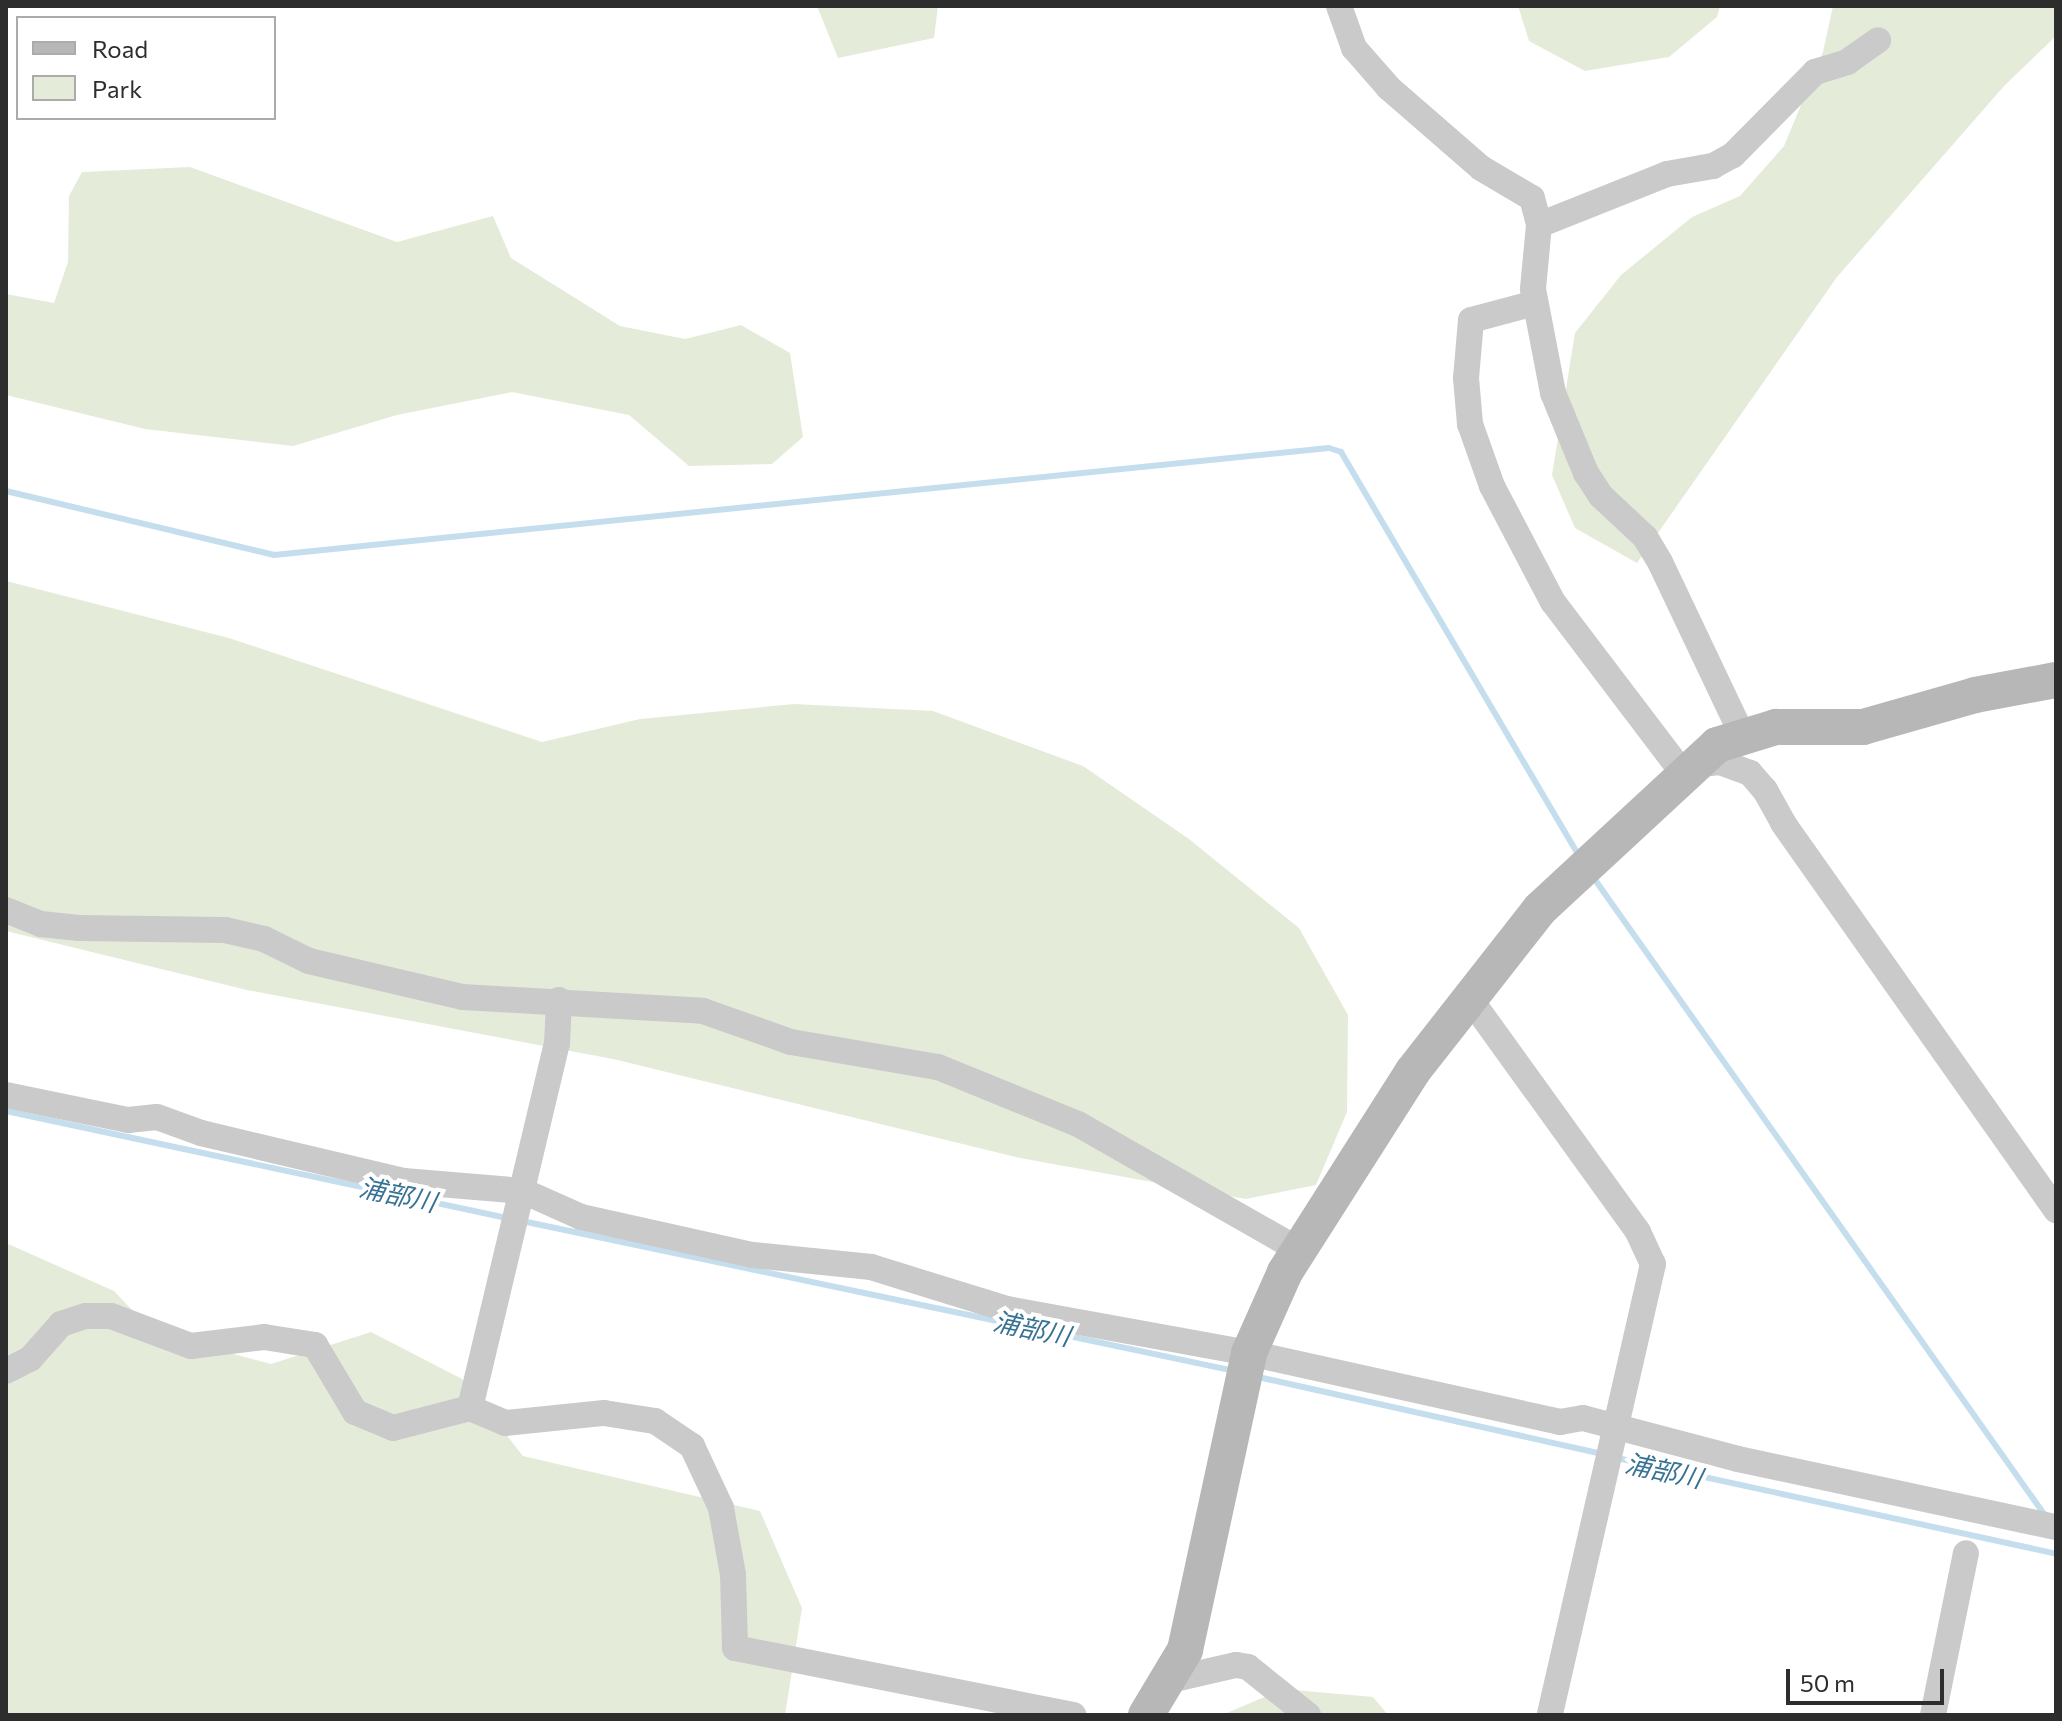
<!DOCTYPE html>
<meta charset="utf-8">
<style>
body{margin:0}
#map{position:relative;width:2062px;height:1721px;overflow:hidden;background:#fff;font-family:Commissioner,"Noto Sans JP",sans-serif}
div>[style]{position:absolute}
.green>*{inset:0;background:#e4ecd9}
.stream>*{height:6px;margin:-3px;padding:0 3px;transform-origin:3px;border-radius:3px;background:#c4deed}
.street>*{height:26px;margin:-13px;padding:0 13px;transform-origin:13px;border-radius:13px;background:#cacaca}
.secondary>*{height:36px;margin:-18px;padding:0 18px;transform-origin:18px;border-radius:18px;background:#b7b7b7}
span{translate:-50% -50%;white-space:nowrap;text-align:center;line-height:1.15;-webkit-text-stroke:8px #fff;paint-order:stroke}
.water-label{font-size:26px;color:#367293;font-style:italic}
.frame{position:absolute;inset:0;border:8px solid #2d2d2d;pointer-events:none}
.legend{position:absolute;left:16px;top:16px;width:260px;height:104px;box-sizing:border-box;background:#fff;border:2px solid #ababab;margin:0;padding:10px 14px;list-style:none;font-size:24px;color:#2d2d2d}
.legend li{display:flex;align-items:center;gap:16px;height:40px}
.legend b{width:40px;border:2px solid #ababab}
.scale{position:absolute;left:1786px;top:1669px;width:158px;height:36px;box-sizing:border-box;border:4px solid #2d2d2d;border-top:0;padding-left:10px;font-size:24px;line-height:28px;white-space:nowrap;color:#2d2d2d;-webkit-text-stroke:6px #fff;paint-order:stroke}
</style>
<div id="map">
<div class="green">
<i style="clip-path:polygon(817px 6px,938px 6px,934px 38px,838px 58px)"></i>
<i style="clip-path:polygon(1518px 6px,1720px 6px,1717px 17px,1669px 57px,1585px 71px,1529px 41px)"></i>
<i style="clip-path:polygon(1833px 6px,2056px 6px,2056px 36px,2005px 85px,1837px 277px,1637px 563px,1575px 528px,1552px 475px,1575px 333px,1621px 275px,1692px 217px,1740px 196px,1784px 146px,1823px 52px)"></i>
<i style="clip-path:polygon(190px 167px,397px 242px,493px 216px,511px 258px,620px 326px,685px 339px,741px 325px,790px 353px,803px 437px,772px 464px,689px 466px,629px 415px,512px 392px,397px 415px,293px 446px,145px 429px,6px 395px,6px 294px,54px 303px,68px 262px,69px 196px,82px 172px)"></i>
<i style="clip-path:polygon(6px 581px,229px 638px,542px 742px,640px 719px,794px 704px,933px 711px,1083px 766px,1189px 839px,1299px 928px,1348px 1015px,1347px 1112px,1316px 1185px,1246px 1199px,1020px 1158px,613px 1059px,247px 990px,6px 931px)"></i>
<i style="clip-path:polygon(6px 1243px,114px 1291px,154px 1333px,271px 1364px,371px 1332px,462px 1379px,523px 1456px,760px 1511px,802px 1608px,785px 1715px,6px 1715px)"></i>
<i style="clip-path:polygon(1283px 1689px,1373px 1697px,1388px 1715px,1222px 1715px)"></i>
</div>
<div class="stream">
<i style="left:6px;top:491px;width:276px;rotate:13.4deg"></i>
<i style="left:274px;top:555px;width:1060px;rotate:-5.79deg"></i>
<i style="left:1329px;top:448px;width:13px;rotate:18deg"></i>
<i style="left:1341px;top:452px;width:471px;rotate:59.5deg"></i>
<i style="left:1593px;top:877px;width:780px;rotate:54.7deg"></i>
<i style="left:6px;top:1111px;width:512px;rotate:12.06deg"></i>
<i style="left:522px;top:1221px;width:729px;rotate:11.88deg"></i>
<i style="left:1258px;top:1377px;width:353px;rotate:12.6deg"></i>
<i style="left:1617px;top:1458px;width:449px;rotate:12.3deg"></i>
</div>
<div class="street">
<i style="left:1339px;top:6px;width:45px;rotate:70.3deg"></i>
<i style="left:1354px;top:48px;width:53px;rotate:48.8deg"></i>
<i style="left:1389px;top:88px;width:122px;rotate:41deg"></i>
<i style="left:1481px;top:168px;width:59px;rotate:30.5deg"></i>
<i style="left:1532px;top:198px;width:28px;rotate:75deg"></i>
<i style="left:1539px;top:225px;width:64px;rotate:95.4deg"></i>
<i style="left:1533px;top:289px;width:106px;rotate:79.1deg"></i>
<i style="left:1553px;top:393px;width:87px;rotate:67.6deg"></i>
<i style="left:1586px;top:473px;width:27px;rotate:57deg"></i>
<i style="left:1601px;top:496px;width:60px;rotate:43deg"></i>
<i style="left:1645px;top:537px;width:29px;rotate:59deg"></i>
<i style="left:1660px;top:562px;width:191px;rotate:64.6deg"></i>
<i style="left:1539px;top:225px;width:138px;rotate:-21.7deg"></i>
<i style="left:1667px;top:174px;width:47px;rotate:-9.9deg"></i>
<i style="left:1713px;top:166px;width:23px;rotate:-29deg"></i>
<i style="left:1733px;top:155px;width:117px;rotate:-45.3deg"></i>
<i style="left:1815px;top:72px;width:34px;rotate:-17deg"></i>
<i style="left:1847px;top:62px;width:38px;rotate:-35deg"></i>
<i style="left:1535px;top:303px;width:66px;rotate:165.1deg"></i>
<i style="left:1471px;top:320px;width:58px;rotate:94.9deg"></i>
<i style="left:1466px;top:378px;width:46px;rotate:85deg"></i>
<i style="left:1470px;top:424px;width:66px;rotate:70.5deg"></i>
<i style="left:1492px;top:486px;width:131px;rotate:62.3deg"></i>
<i style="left:1553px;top:602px;width:215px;rotate:52.8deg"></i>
<i style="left:1692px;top:765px;width:28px;rotate:-6deg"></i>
<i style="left:1720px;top:762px;width:32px;rotate:20deg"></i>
<i style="left:1750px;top:773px;width:23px;rotate:49deg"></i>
<i style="left:1765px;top:790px;width:38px;rotate:61deg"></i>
<i style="left:1783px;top:823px;width:474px;rotate:54.8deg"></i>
<i style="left:6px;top:910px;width:38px;rotate:22deg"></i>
<i style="left:41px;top:924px;width:38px;rotate:6deg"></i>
<i style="left:79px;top:928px;width:146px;rotate:0.8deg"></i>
<i style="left:225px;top:930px;width:40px;rotate:13deg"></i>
<i style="left:264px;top:939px;width:50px;rotate:26.1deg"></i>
<i style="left:309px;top:961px;width:158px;rotate:13.2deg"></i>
<i style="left:463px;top:997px;width:240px;rotate:3.3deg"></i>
<i style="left:703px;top:1011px;width:93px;rotate:19.4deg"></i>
<i style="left:791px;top:1042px;width:149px;rotate:9.7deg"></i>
<i style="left:938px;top:1067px;width:151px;rotate:22.2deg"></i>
<i style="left:1078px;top:1124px;width:254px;rotate:29.7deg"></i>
<i style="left:1468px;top:996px;width:291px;rotate:54.2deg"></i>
<i style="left:1638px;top:1232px;width:35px;rotate:65deg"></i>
<i style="left:1653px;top:1264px;width:463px;rotate:102.9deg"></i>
<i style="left:6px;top:1095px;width:125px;rotate:11.6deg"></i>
<i style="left:128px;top:1120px;width:29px;rotate:-6deg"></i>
<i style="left:157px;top:1117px;width:47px;rotate:20deg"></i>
<i style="left:201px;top:1133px;width:209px;rotate:13.3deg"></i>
<i style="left:404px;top:1181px;width:119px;rotate:4.8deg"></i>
<i style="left:523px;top:1191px;width:64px;rotate:24.1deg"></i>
<i style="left:581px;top:1217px;width:176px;rotate:12.5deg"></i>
<i style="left:753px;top:1255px;width:119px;rotate:5.8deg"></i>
<i style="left:871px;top:1267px;width:142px;rotate:17.2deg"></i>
<i style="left:1007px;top:1309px;width:246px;rotate:10.3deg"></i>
<i style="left:1249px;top:1353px;width:319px;rotate:12.5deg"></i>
<i style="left:1560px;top:1422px;width:23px;rotate:-10deg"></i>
<i style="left:1583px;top:1418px;width:160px;rotate:14.8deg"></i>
<i style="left:1738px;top:1459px;width:325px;rotate:12.1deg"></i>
<i style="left:6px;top:1371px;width:27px;rotate:-27deg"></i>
<i style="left:30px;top:1359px;width:47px;rotate:-48.5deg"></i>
<i style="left:61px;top:1324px;width:26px;rotate:-18deg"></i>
<i style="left:86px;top:1316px;width:25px"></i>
<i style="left:111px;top:1316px;width:85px;rotate:20.6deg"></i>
<i style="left:191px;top:1346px;width:74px;rotate:-7deg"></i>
<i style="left:264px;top:1337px;width:52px;rotate:8.9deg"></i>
<i style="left:315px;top:1345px;width:78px;rotate:59.2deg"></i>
<i style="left:355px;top:1412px;width:41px;rotate:22.8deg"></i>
<i style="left:393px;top:1428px;width:80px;rotate:-14.6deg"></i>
<i style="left:470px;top:1408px;width:38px;rotate:23deg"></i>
<i style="left:505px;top:1423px;width:100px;rotate:-5.8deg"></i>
<i style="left:604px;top:1413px;width:52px;rotate:8.9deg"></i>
<i style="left:655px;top:1421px;width:45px;rotate:34deg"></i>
<i style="left:692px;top:1446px;width:68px;rotate:64.9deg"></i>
<i style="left:721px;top:1508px;width:68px;rotate:79.8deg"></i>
<i style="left:733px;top:1575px;width:73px;rotate:88.4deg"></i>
<i style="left:735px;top:1648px;width:345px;rotate:11.2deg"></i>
<i style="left:470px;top:1408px;width:374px;rotate:-76.6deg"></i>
<i style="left:557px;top:1044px;width:44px;rotate:-87.4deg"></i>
<i style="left:1170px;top:1680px;width:68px;rotate:-12.8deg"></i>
<i style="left:1236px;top:1665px;width:12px;rotate:9deg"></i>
<i style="left:1248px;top:1667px;width:77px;rotate:38.7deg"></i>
<i style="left:1933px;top:1715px;width:165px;rotate:-78.5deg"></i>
</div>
<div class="secondary">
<i style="left:1146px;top:1715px;width:76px;rotate:-59deg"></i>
<i style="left:1185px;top:1650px;width:304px;rotate:-77.8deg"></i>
<i style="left:1249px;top:1353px;width:89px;rotate:-66deg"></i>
<i style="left:1285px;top:1272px;width:238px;rotate:-57.5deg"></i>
<i style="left:1413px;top:1071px;width:206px;rotate:-51.9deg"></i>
<i style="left:1540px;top:909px;width:241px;rotate:-42.8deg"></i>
<i style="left:1717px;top:745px;width:62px;rotate:-17deg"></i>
<i style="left:1776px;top:727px;width:87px"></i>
<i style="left:1863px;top:727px;width:116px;rotate:-15.9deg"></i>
<i style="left:1975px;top:695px;width:82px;rotate:-10.5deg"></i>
</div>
<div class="water-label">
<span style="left:398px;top:1194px;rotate:12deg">浦部川</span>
<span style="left:1032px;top:1328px;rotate:12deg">浦部川</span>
<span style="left:1664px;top:1470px;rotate:12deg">浦部川</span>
</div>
<div class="frame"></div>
<ul class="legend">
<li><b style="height:10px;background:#b7b7b7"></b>Road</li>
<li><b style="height:22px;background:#e4ecd9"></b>Park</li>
</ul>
<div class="scale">50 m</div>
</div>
